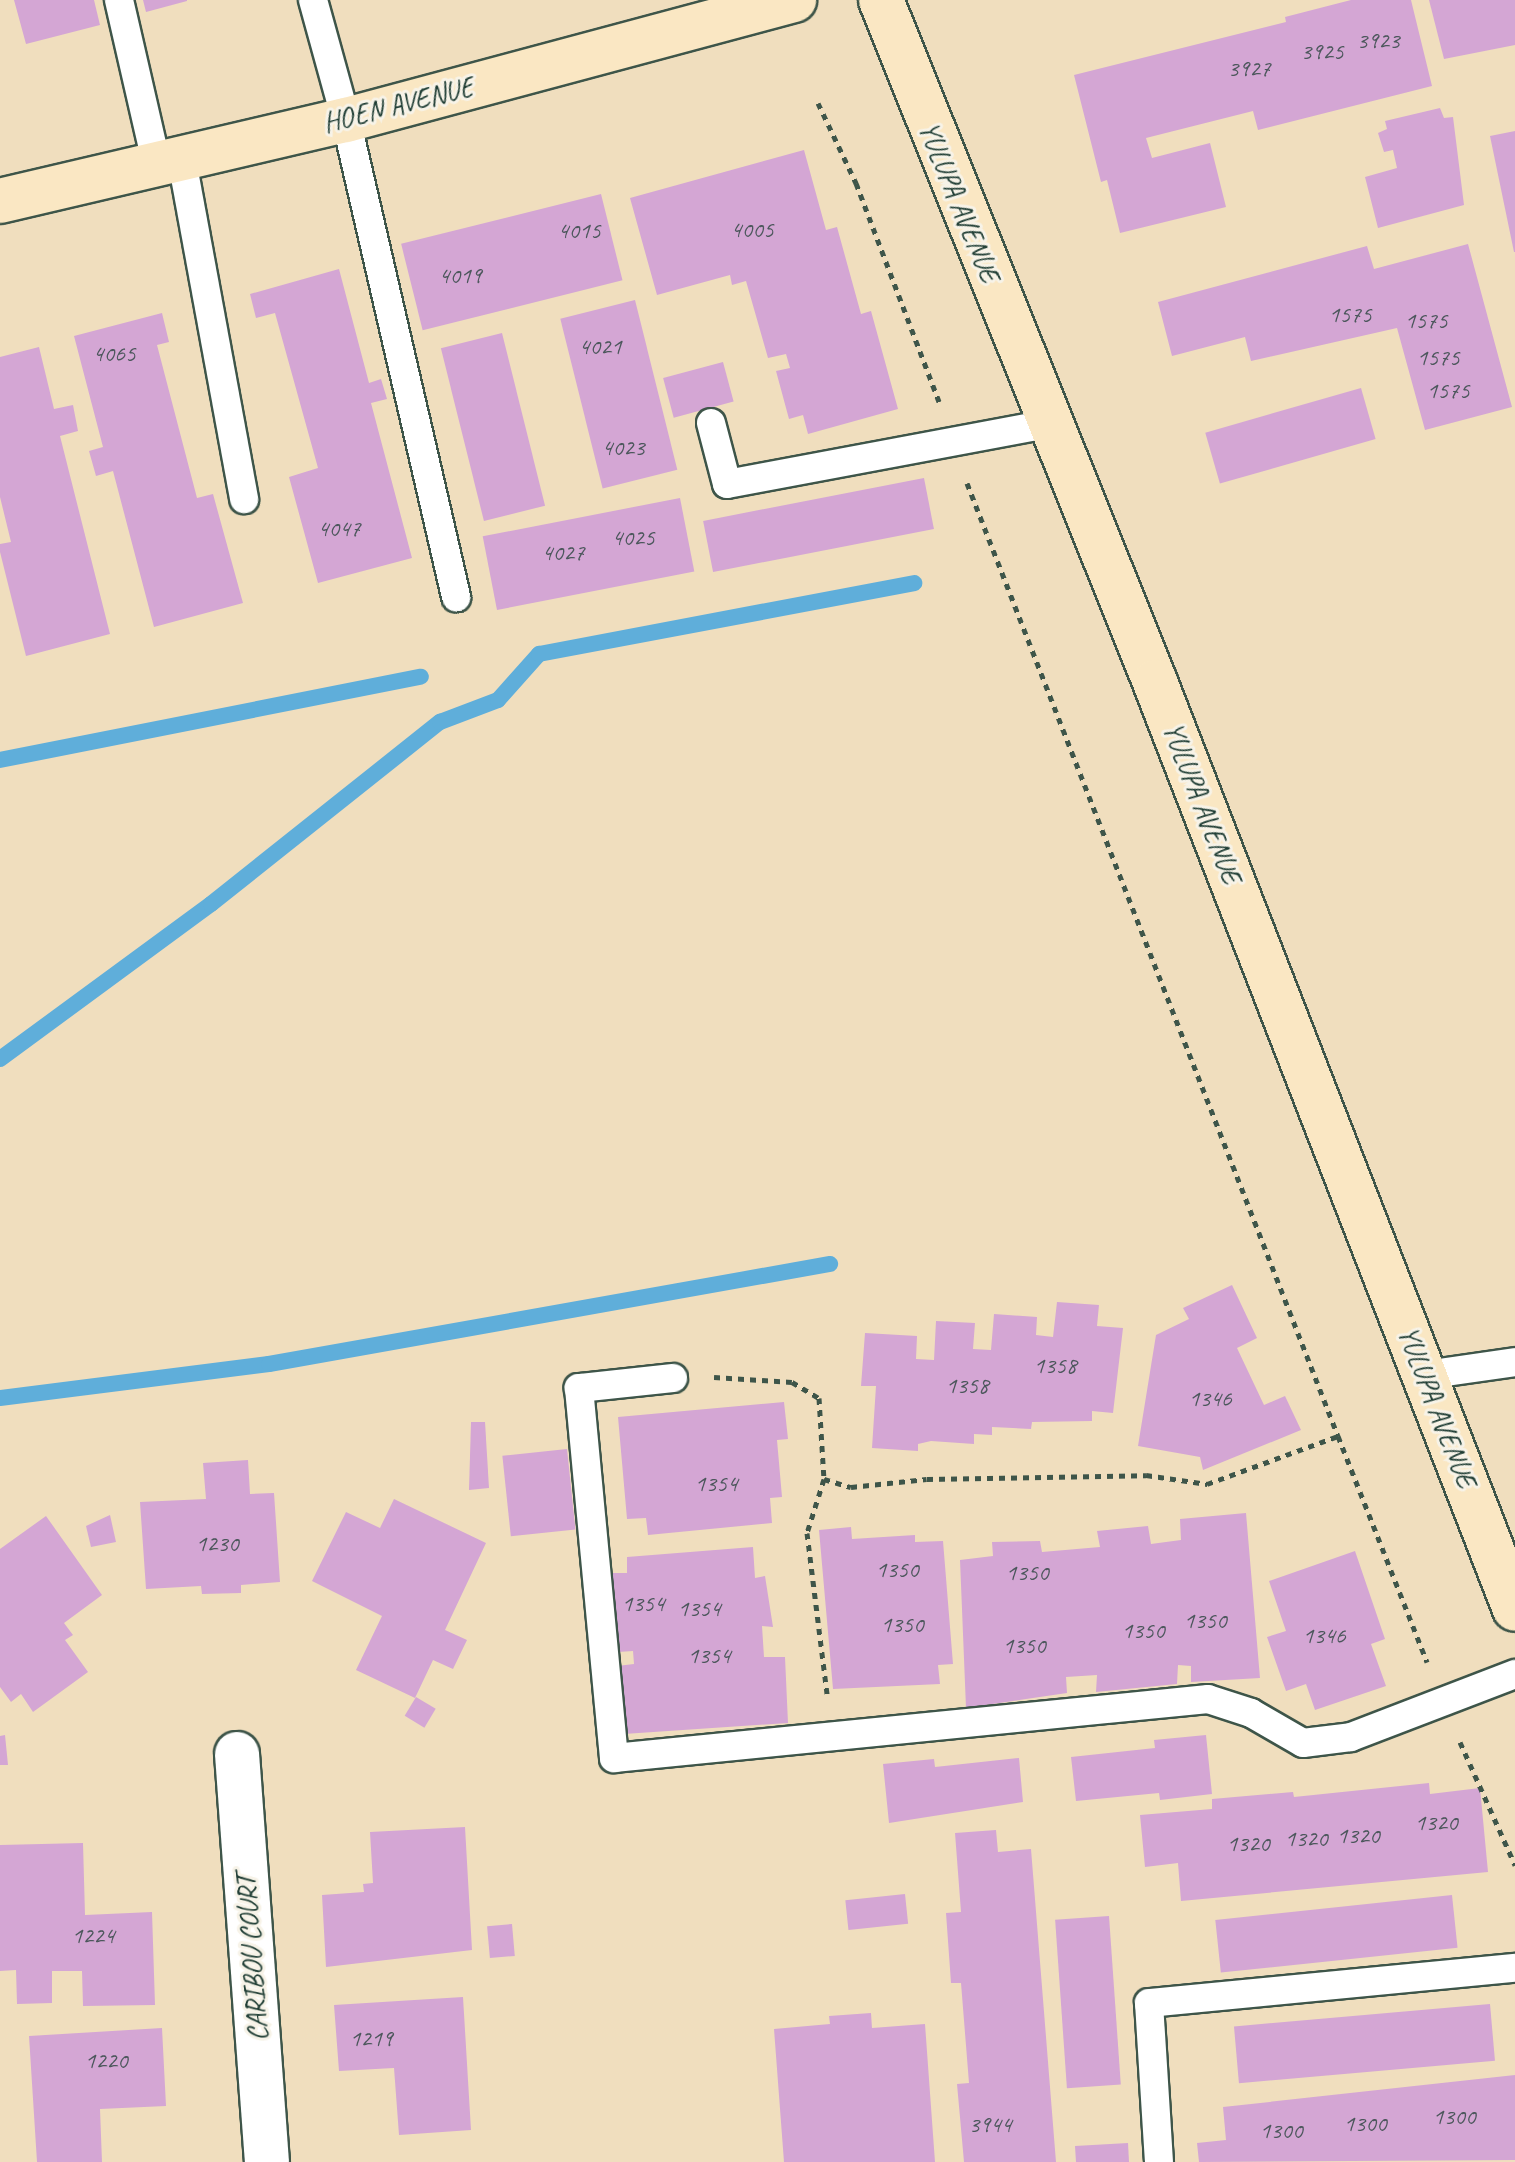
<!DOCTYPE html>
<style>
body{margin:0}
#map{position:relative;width:1515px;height:2162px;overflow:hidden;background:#f0debe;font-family:Caveat,sans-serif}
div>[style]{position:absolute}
.stream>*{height:16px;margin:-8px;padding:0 8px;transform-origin:8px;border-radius:8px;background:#5faeda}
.building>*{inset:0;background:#d4a6d4;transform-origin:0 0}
.path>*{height:5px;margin-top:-2.5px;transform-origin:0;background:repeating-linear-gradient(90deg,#3e5549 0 6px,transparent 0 12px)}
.roads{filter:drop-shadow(2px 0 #3e5549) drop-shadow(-2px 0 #3e5549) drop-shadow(0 2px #3e5549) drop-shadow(0 -2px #3e5549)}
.lane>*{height:28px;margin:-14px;padding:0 14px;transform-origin:14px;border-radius:14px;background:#fff}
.street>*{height:44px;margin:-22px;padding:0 22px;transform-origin:22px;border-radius:22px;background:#fff}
.secondary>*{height:44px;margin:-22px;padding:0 22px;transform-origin:22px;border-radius:22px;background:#fae7c3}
span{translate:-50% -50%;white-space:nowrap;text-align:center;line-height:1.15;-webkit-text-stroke:6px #f7f3e8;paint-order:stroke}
.number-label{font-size:24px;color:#4c575c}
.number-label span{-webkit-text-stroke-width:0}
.street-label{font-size:28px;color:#1f3d34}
</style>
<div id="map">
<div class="stream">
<i style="left:0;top:760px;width:429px;rotate:-11.2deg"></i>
<i style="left:0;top:1059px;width:262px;rotate:-36.3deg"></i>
<i style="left:211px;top:904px;width:293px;rotate:-38.5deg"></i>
<i style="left:440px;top:722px;width:62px;rotate:-20.8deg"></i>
<i style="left:498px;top:700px;width:62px;rotate:-48.3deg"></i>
<i style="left:539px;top:654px;width:382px;rotate:-10.7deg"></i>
<i style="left:0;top:1398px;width:271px;rotate:-7.2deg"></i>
<i style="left:269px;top:1364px;width:570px;rotate:-10.11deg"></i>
</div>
<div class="building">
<i style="clip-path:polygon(14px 0,94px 0,100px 25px,26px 44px)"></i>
<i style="clip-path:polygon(143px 0,187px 0,187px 1px,146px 12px)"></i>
<i style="clip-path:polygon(1351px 0,1411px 0,1432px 86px,1258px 130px,1253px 111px,1146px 138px,1152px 158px,1210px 143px,1226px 207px,1120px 233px,1107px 180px,1101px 182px,1074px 75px,1286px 22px,1285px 17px)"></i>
<i style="clip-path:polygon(1429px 0,1515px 0,1515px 45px,1444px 59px)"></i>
<i style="clip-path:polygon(1440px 108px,1444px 118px,1453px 117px,1464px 205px,1378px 228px,1365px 177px,1397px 168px,1393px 150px,1384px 152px,1378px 133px,1387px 129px,1385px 121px)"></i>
<i style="clip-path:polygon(1515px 131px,1515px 252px,1514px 252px,1490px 136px)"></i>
<i style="clip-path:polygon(804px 150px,826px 230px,837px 227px,861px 314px,871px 311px,898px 409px,808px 434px,803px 415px,789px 419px,776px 371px,790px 368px,786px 354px,768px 358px,746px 281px,732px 285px,730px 275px,657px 295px,630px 198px)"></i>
<i style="left:601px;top:194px;width:89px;height:206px;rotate:76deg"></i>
<i style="clip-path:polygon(1468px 244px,1512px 407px,1425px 430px,1397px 328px,1251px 361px,1245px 337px,1172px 356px,1158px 302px,1367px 246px,1374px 269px)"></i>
<i style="clip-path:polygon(339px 269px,369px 383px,381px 379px,387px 399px,371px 403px,412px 558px,318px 583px,289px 477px,318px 468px,275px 313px,256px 318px,250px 294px)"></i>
<i style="left:635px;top:300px;width:175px;height:77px;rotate:76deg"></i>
<i style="clip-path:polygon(162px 313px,169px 342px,157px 345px,197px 498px,213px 494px,243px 603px,154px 627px,113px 471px,96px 476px,89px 451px,103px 447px,74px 336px)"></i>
<i style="left:502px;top:333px;width:178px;height:63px;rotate:76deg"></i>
<i style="clip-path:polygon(39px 347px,54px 409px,73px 405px,78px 431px,60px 436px,110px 634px,26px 656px,0 552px,0 544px,11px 542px,0 497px,0 357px)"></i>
<i style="left:723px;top:362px;width:41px;height:62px;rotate:75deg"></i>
<i style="left:1361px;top:388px;width:53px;height:162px;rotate:74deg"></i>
<i style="left:924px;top:478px;width:52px;height:225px;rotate:79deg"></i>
<i style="left:680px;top:498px;width:75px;height:201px;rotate:79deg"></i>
<i style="clip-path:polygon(1232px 1285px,1257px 1338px,1237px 1348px,1264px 1405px,1285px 1396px,1301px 1430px,1203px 1470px,1200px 1457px,1138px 1446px,1156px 1335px,1189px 1319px,1183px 1308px)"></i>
<i style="clip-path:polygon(1057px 1302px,1099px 1305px,1097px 1326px,1123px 1328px,1113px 1413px,1092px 1411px,1092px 1421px,1032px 1422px,1031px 1429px,992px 1427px,992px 1435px,974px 1434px,974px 1444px,931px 1441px,918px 1444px,918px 1451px,872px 1448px,876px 1386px,861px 1386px,865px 1333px,917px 1336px,916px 1359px,934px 1360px,936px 1321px,975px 1323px,973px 1349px,991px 1350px,994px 1314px,1037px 1317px,1036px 1335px,1053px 1337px)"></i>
<i style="clip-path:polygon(784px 1402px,788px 1439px,777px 1440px,782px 1497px,770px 1498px,772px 1523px,648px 1535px,646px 1518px,627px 1519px,618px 1417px)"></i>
<i style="clip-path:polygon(471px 1422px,485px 1422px,489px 1488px,469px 1490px)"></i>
<i style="left:567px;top:1449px;width:81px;height:65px;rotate:84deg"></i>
<i style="clip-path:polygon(248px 1460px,250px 1494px,274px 1493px,280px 1582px,241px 1585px,241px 1593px,202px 1594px,201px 1586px,146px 1589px,140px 1502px,206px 1499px,203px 1463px)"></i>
<i style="clip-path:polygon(394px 1499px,486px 1543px,445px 1630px,467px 1640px,453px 1669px,433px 1660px,415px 1698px,356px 1670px,382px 1616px,312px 1581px,346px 1512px,380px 1528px)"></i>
<i style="clip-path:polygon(1246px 1513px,1260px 1678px,1191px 1682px,1191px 1666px,1178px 1665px,1177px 1684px,1096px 1692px,1097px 1675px,1066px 1677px,1067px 1693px,966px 1708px,960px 1560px,993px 1556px,992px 1542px,1040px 1541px,1042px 1552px,1100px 1547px,1097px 1531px,1148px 1526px,1151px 1544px,1181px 1540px,1180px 1519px)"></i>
<i style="clip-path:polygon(110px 1515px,116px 1542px,91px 1547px,86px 1526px)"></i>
<i style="clip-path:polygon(46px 1516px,102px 1595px,64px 1623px,73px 1635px,65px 1640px,88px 1672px,33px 1712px,21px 1694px,11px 1702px,0 1687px,0 1549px)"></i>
<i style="clip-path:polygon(851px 1527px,852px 1539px,915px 1535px,915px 1542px,943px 1541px,953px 1664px,938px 1665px,940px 1684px,833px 1689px,819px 1530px)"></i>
<i style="clip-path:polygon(753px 1547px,755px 1578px,765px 1576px,773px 1627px,762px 1626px,764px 1657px,785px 1657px,788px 1723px,624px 1734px,617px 1666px,634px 1664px,633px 1651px,618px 1652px,611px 1573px,627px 1573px,627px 1557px)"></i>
<i style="clip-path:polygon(1355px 1551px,1385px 1639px,1371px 1644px,1386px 1686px,1315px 1710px,1306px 1684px,1286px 1691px,1267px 1637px,1286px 1631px,1269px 1581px)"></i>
<i style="left:416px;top:1697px;width:23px;height:22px;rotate:31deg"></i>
<i style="clip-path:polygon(5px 1735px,8px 1765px,0 1765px,0 1736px)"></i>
<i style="clip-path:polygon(1206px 1735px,1212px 1794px,1160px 1800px,1159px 1793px,1076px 1801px,1071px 1757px,1155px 1748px,1154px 1740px)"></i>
<i style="clip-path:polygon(1019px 1758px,1023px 1802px,889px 1823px,883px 1764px,934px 1759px,935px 1767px)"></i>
<i style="clip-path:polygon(1429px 1783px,1430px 1794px,1480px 1788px,1488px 1872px,1181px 1901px,1178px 1863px,1145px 1867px,1140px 1815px,1212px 1809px,1212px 1799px,1293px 1792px,1294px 1797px)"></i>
<i style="clip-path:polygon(465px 1827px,472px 1950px,326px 1967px,322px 1895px,364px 1892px,363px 1884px,373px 1883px,370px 1832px)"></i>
<i style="clip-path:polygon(996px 1830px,998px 1852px,1031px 1849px,1056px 2162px,964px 2162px,957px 2084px,969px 2083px,961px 1983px,951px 1983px,946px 1913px,961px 1912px,955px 1833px)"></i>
<i style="clip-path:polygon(83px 1843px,85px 1915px,152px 1912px,155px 2005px,83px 2006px,82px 1971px,52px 1971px,52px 2003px,17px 2004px,16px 1970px,0 1971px,0 1845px)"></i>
<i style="left:905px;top:1894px;width:30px;height:60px;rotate:84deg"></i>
<i style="left:1452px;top:1895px;width:53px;height:238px;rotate:84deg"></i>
<i style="left:1109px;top:1916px;width:169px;height:54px;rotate:86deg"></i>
<i style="left:512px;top:1924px;width:32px;height:25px;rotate:85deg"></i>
<i style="clip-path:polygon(463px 1997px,471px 2130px,399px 2135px,394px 2068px,339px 2071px,334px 2005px)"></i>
<i style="left:1490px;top:2004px;width:57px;height:257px;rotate:85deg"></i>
<i style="clip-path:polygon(871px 2013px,872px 2028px,925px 2024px,935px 2162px,784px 2162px,774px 2029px,830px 2024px,829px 2016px)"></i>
<i style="clip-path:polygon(162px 2028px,166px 2106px,100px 2109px,102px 2162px,37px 2162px,29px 2036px)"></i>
<i style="clip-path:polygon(1515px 2075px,1515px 2160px,1199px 2162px,1197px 2143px,1226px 2140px,1223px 2107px)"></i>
<i style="clip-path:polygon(1128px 2143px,1129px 2162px,1076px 2162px,1075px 2146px)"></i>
</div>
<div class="path">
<i style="left:818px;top:103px;width:89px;rotate:64.6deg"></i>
<i style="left:856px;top:183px;width:234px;rotate:69.2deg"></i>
<i style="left:967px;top:483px;width:1023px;rotate:68.73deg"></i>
<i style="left:714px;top:1377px;width:78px;rotate:3.7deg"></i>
<i style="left:792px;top:1382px;width:31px;rotate:31deg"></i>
<i style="left:819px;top:1398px;width:81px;rotate:86.5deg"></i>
<i style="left:824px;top:1479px;width:28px;rotate:17deg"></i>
<i style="left:851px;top:1487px;width:76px;rotate:-6deg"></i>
<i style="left:927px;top:1479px;width:219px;rotate:-1deg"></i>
<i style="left:1146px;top:1475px;width:62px;rotate:8.4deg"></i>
<i style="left:1207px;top:1484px;width:140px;rotate:-20.1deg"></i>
<i style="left:1338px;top:1436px;width:243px;rotate:68.5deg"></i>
<i style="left:824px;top:1479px;width:57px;rotate:107.5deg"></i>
<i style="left:807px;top:1533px;width:162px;rotate:82.9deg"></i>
<i style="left:1460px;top:1742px;width:135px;rotate:65.9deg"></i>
</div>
<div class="roads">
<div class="lane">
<i style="left:119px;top:0;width:165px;rotate:77.1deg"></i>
<i style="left:313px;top:0;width:124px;rotate:74.6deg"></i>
<i style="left:346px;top:120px;width:490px;rotate:77deg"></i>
<i style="left:181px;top:155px;width:350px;rotate:79.6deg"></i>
<i style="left:711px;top:423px;width:63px;rotate:75.3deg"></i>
<i style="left:727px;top:484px;width:326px;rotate:-10.6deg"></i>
<i style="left:1425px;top:1375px;width:91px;rotate:-8.2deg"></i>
<i style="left:673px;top:1378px;width:95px;rotate:173.9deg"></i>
<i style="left:579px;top:1388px;width:372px;rotate:84.6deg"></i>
<i style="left:614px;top:1758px;width:597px;rotate:-5.67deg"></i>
<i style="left:1208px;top:1699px;width:45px;rotate:18deg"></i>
<i style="left:1251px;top:1713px;width:60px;rotate:30deg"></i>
<i style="left:1303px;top:1743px;width:48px;rotate:-7.1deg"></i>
<i style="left:1351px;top:1737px;width:176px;rotate:-21deg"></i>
<i style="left:1159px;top:2162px;width:159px;rotate:-93.6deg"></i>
<i style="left:1149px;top:2003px;width:368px;rotate:-5.5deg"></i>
</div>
<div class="street">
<i style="left:237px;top:1754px;width:409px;rotate:85.8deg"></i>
</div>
<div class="secondary">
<i style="left:881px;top:0;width:735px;rotate:68.11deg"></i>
<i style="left:1155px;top:682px;width:994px;rotate:68.78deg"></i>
<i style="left:0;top:201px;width:355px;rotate:-13.2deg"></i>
<i style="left:346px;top:120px;width:464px;rotate:-15deg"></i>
</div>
</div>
<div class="number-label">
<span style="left:1378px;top:41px">3923</span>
<span style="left:1322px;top:52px">3925</span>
<span style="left:1249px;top:69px">3927</span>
<span style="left:752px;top:230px">4005</span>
<span style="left:579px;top:231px">4015</span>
<span style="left:460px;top:276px">4019</span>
<span style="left:1350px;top:315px">1575</span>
<span style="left:1426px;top:321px">1575</span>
<span style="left:600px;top:347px">4021</span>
<span style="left:114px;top:354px">4065</span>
<span style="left:1438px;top:358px">1575</span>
<span style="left:1448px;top:391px">1575</span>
<span style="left:623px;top:448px">4023</span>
<span style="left:339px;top:529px">4047</span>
<span style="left:633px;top:538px">4025</span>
<span style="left:563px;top:553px">4027</span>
<span style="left:1055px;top:1366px">1358</span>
<span style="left:967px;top:1386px">1358</span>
<span style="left:1210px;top:1399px">1346</span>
<span style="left:716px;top:1484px">1354</span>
<span style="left:217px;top:1544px">1230</span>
<span style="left:897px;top:1570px">1350</span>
<span style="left:1027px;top:1573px">1350</span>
<span style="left:643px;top:1604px">1354</span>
<span style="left:699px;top:1609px">1354</span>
<span style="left:1205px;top:1621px">1350</span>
<span style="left:902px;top:1625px">1350</span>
<span style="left:1143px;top:1631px">1350</span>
<span style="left:1324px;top:1636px">1346</span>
<span style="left:1024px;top:1646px">1350</span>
<span style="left:709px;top:1656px">1354</span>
<span style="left:1436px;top:1823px">1320</span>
<span style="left:1358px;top:1836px">1320</span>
<span style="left:1306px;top:1839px">1320</span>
<span style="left:1248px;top:1844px">1320</span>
<span style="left:93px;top:1936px">1224</span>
<span style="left:371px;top:2039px">1219</span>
<span style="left:106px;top:2061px">1220</span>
<span style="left:1454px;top:2117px">1300</span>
<span style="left:1365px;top:2124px">1300</span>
<span style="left:990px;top:2125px">3944</span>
<span style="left:1281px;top:2131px">1300</span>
</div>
<div class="street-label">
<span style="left:398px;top:105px;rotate:-14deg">HOEN AVENUE</span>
<span style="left:959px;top:202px;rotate:68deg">YULUPA AVENUE</span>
<span style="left:1202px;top:803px;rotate:69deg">YULUPA AVENUE</span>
<span style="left:1437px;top:1407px;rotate:69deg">YULUPA AVENUE</span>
<span style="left:252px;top:1958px;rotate:-94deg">CARIBOU COURT</span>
</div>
</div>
